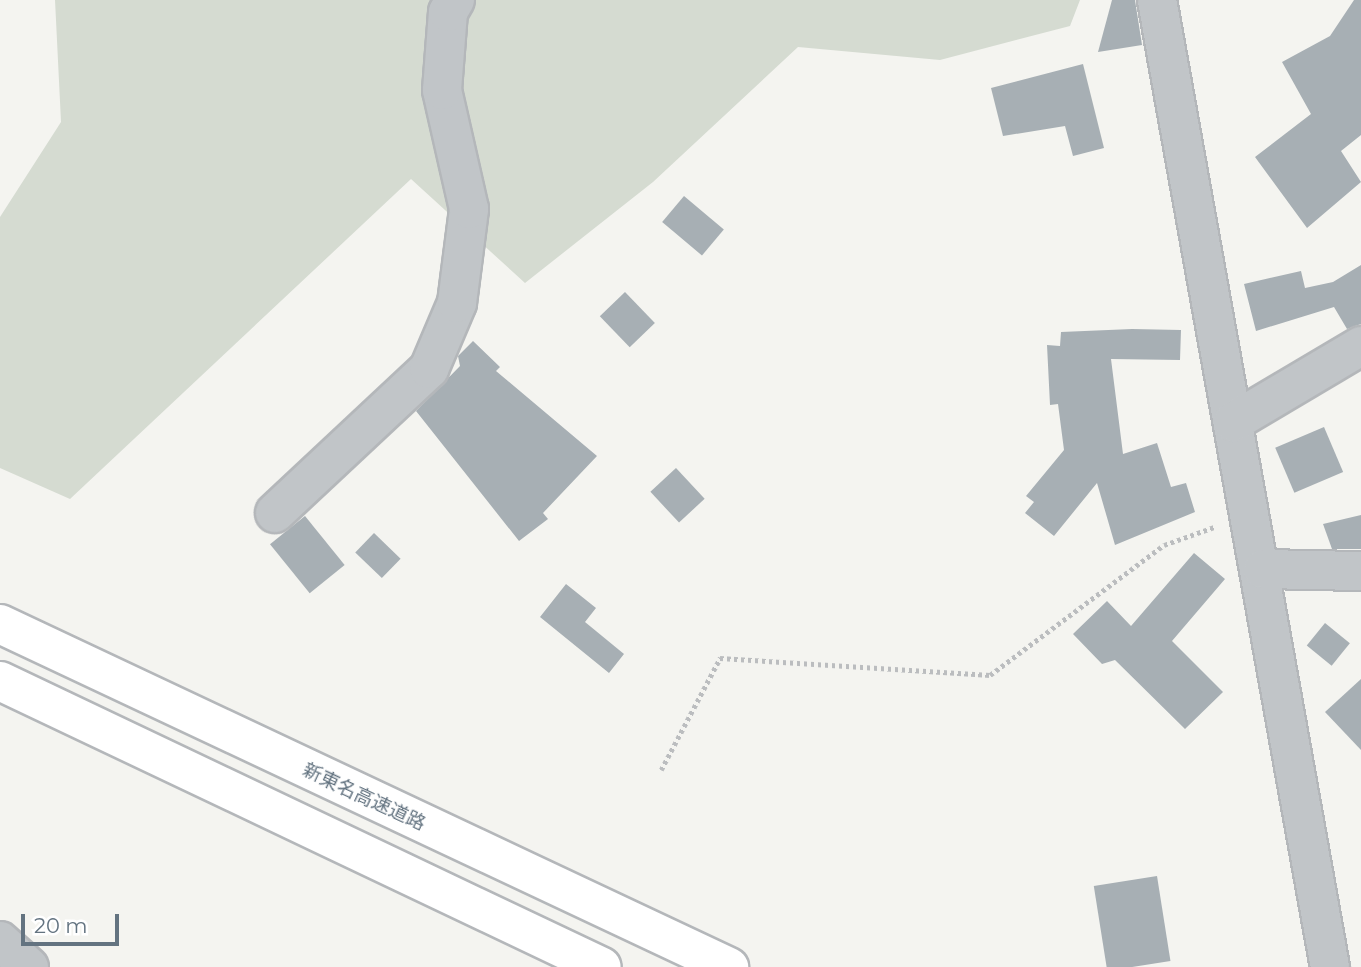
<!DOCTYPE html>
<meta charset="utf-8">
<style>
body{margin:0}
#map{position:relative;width:1361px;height:967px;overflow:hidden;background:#f4f4f0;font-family:Montserrat,"Noto Sans JP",sans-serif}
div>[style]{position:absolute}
.green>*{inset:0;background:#d5dbd1}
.building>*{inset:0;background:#a7afb4;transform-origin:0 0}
.path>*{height:4.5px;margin-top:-2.25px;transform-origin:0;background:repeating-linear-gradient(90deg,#bbbdbf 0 3.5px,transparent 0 7px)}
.roads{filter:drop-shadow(2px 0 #b4b7ba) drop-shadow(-2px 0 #b4b7ba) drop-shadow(0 2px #b4b7ba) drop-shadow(0 -2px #b4b7ba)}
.minor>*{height:38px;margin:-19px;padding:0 19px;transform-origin:19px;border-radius:19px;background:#c1c5c8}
.highway>*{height:38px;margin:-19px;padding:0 19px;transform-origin:19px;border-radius:19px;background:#fff}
span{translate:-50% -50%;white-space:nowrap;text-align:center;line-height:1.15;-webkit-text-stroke:7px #fff;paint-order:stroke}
.street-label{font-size:19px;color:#637380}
.scale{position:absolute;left:21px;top:914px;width:98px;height:32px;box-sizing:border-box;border:4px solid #637380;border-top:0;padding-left:9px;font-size:21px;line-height:24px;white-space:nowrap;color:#637380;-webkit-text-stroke:5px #fff;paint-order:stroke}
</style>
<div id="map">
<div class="green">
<i style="clip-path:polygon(55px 0,1080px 0,1070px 26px,940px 60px,798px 47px,653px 182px,525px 283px,411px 179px,70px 499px,0 468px,0 217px,61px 122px)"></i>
</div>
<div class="building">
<i style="clip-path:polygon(1112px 0,1135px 0,1142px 45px,1098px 52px)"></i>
<i style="clip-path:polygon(1354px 0,1361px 0,1361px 135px,1341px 151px,1361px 182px,1307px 228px,1255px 157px,1311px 114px,1282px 62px,1330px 36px)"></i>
<i style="clip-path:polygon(1083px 64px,1104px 148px,1073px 156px,1065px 126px,1003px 136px,991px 88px)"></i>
<i style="left:684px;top:196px;width:52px;height:34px;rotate:40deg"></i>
<i style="clip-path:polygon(1361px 265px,1361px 324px,1347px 329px,1334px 307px,1256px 331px,1244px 284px,1301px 271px,1305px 288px,1333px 282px)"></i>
<i style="left:625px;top:292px;width:43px;height:35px;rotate:46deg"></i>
<i style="clip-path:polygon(1132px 329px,1181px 330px,1180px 360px,1111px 359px,1123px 454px,1157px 443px,1171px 487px,1186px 483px,1195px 512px,1115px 545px,1097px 483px,1054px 536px,1025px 513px,1034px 502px,1026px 496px,1064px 450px,1058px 404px,1050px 405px,1047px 345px,1060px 346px,1061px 332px)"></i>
<i style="clip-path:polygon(473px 341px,500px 367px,496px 371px,597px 456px,543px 513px,548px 519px,519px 541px,416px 411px,460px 366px,458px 356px)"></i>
<i style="left:1324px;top:427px;width:49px;height:53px;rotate:67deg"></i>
<i style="left:676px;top:468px;width:42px;height:35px;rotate:47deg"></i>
<i style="clip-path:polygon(1361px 515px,1361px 549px,1332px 549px,1323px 524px)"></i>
<i style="left:305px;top:516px;width:63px;height:45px;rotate:51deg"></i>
<i style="left:374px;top:533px;width:37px;height:27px;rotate:44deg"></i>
<i style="clip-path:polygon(1194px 553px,1225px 579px,1172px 641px,1223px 692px,1185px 729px,1115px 660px,1102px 664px,1073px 634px,1107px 601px,1131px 626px)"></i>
<i style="clip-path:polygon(566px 584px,596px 608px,585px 622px,624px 654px,609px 673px,540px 617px)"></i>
<i style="left:1325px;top:623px;width:32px;height:29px;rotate:39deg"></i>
<i style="clip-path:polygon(1361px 679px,1361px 750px,1325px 712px)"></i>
<i style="left:1157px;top:876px;width:86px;height:64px;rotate:81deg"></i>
</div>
<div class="path">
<i style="left:661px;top:770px;width:127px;rotate:-62.2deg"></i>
<i style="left:720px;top:658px;width:271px;rotate:3.6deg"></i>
<i style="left:990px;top:675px;width:217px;rotate:-36.8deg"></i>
<i style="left:1164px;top:545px;width:53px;rotate:-19.8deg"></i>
</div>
<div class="roads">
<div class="minor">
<i style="left:1157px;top:0;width:982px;rotate:79.86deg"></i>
<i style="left:1233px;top:422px;width:149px;rotate:-30.7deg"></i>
<i style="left:275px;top:513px;width:211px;rotate:-43.1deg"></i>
<i style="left:429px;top:369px;width:72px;rotate:-67deg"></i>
<i style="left:457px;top:303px;width:95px;rotate:-82.7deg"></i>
<i style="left:469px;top:209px;width:122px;rotate:-102.8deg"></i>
<i style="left:442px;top:90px;width:78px;rotate:-85.6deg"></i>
<i style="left:448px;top:12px;width:14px;rotate:-60deg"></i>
<i style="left:1263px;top:569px;width:98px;rotate:1.2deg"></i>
<i style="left:0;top:941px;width:39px;rotate:42deg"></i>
</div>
<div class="highway">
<i style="left:0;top:624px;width:806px;rotate:25.2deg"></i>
<i style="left:0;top:681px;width:666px;rotate:25.41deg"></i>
</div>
</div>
<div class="street-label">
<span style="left:364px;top:797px;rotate:25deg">新東名高速道路</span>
</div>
<div class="scale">20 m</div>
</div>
